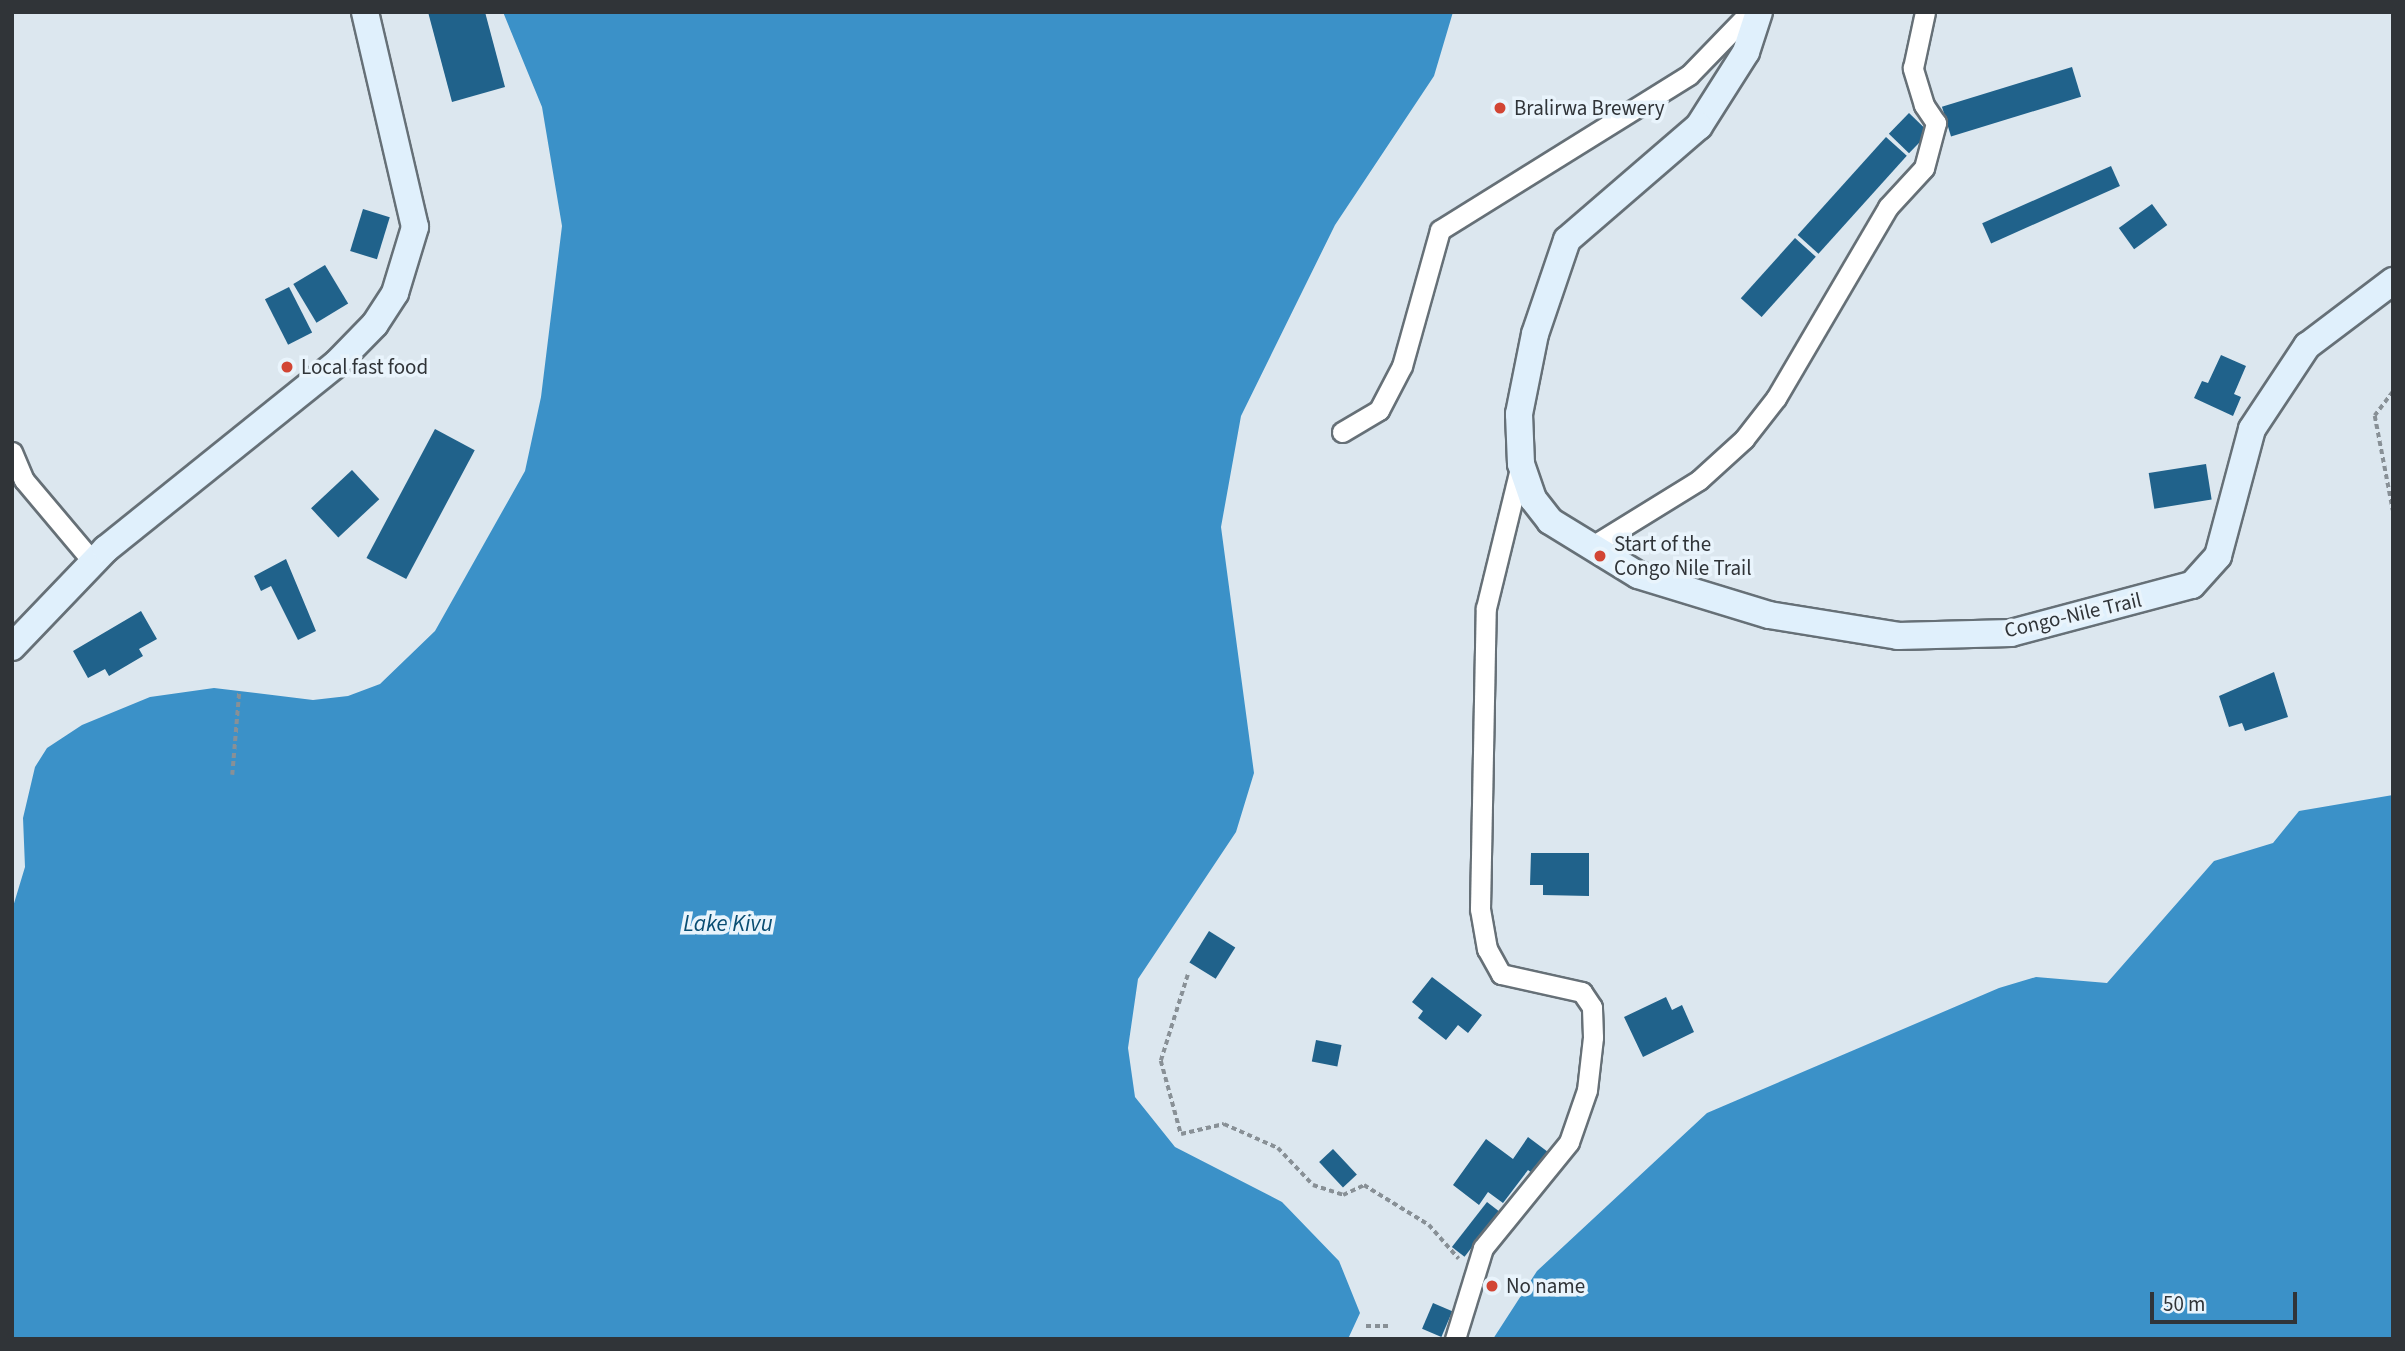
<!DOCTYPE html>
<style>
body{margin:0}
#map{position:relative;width:2405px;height:1351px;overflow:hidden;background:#dce7ef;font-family:"Source Sans 3",sans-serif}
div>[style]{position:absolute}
.water>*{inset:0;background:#3b91c8}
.building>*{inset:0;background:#20628b;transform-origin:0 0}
.path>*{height:3.5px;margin-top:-1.75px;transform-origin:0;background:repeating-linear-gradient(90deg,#889096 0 5px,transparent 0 8.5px)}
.roads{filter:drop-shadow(2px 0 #667077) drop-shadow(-2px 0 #667077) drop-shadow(0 2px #667077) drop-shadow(0 -2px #667077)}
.street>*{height:19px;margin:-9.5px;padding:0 9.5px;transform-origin:9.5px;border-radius:9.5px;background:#fff}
.secondary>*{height:26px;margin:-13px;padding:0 13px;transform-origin:13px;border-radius:13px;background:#e0f0fc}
.dots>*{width:19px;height:19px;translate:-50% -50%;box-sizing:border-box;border:4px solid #e9f4fc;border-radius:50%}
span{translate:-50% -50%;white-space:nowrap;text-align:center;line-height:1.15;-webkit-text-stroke:7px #e9f4fc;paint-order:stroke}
.poi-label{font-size:21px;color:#303438}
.left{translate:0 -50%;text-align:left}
.street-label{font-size:21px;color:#303438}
.water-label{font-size:23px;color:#094d72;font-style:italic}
.frame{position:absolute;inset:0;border:14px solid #303438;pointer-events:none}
.scale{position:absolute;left:2150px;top:1292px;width:147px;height:32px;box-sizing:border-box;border:4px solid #303438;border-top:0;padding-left:9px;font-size:21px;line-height:24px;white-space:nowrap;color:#303438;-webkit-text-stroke:5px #e9f4fc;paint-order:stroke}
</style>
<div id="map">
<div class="water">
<i style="clip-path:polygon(503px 12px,1453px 12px,1434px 76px,1335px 225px,1241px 416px,1221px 527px,1254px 773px,1236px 832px,1138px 979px,1128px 1048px,1135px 1097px,1175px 1147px,1282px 1202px,1339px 1261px,1360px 1313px,1348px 1339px,12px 1339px,12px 910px,25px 867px,23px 818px,35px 767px,47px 748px,82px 725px,150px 697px,214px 688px,313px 700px,348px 696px,380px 684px,435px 631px,525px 471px,541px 397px,562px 226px,542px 107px)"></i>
<i style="clip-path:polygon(2393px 795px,2393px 1339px,1493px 1339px,1537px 1271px,1707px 1113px,1999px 988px,2036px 977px,2107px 983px,2214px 861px,2273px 843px,2299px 811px)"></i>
</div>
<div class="building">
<i style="clip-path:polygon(428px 12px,485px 12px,505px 87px,452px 102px)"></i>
<i style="left:2072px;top:67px;width:31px;height:136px;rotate:73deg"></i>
<i style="left:1909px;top:113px;width:28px;height:29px;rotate:44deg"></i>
<i style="left:1886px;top:137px;width:28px;height:132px;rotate:42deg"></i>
<i style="left:2111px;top:166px;width:22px;height:141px;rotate:66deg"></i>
<i style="left:2152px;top:204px;width:26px;height:41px;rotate:54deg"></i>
<i style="left:363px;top:209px;width:28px;height:44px;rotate:17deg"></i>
<i style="left:1795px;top:238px;width:28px;height:81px;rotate:42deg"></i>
<i style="left:325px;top:265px;width:45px;height:37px;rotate:59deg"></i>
<i style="left:289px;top:287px;width:51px;height:27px;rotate:63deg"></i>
<i style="clip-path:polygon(2221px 355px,2246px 366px,2234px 394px,2241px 397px,2233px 416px,2194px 398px,2202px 381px,2208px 383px)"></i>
<i style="left:435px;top:429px;width:45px;height:146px;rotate:28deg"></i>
<i style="left:2206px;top:464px;width:36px;height:58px;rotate:81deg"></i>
<i style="left:352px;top:470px;width:40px;height:56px;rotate:47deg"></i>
<i style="clip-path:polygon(286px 559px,316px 631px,298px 640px,271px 586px,261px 591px,254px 576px)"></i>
<i style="clip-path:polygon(141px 611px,157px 639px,139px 649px,143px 656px,109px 676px,105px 669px,88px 678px,73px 651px)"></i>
<i style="clip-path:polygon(2274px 672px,2288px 717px,2245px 731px,2242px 723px,2229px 727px,2219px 696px)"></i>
<i style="clip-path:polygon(1531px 853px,1589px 853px,1589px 896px,1543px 895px,1543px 885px,1530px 885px)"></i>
<i style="left:1209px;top:931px;width:31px;height:37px;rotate:32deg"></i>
<i style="clip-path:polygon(1432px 977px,1482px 1015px,1468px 1033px,1458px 1025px,1446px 1040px,1418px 1018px,1423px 1011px,1412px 1002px)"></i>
<i style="clip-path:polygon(1666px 997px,1672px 1010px,1682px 1005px,1694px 1032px,1643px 1057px,1624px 1017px)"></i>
<i style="left:1316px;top:1040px;width:26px;height:22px;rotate:11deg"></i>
<i style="clip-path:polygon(1528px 1137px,1552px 1155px,1536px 1176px,1528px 1170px,1503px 1203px,1488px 1192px,1479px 1205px,1453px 1185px,1486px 1139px,1513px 1159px)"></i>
<i style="left:1333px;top:1149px;width:35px;height:19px;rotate:47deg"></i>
<i style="left:1487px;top:1202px;width:16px;height:57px;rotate:38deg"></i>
<i style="left:1433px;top:1303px;width:21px;height:28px;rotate:23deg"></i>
</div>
<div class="path">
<i style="left:2393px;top:392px;width:30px;rotate:127deg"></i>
<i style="left:2375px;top:416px;width:96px;rotate:79.2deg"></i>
<i style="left:232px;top:775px;width:84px;rotate:-85.2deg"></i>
<i style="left:1188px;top:975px;width:90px;rotate:107.4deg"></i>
<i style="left:1161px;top:1061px;width:76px;rotate:74.7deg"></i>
<i style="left:1181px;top:1134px;width:44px;rotate:-13.1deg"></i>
<i style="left:1224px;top:1124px;width:59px;rotate:24deg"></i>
<i style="left:1278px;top:1148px;width:51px;rotate:46.6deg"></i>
<i style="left:1313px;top:1185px;width:32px;rotate:18deg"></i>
<i style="left:1343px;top:1195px;width:23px;rotate:-25deg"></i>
<i style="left:1364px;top:1185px;width:76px;rotate:31.6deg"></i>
<i style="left:1429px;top:1225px;width:45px;rotate:48.6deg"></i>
<i style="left:1366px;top:1326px;width:22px"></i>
</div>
<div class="roads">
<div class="street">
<i style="left:1342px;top:432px;width:43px;rotate:-30.7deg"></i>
<i style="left:1379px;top:410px;width:50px;rotate:-62.4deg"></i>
<i style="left:1402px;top:366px;width:141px;rotate:-74.4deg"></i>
<i style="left:1440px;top:230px;width:293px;rotate:-31.9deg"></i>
<i style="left:1689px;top:75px;width:88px;rotate:-45.9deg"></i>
<i style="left:12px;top:452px;width:30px;rotate:67deg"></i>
<i style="left:24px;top:480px;width:107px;rotate:49.9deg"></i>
<i style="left:1589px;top:548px;width:129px;rotate:-31.7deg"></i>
<i style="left:1699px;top:480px;width:61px;rotate:-42.3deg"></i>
<i style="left:1744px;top:439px;width:52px;rotate:-52deg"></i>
<i style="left:1776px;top:398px;width:221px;rotate:-59.6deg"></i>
<i style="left:1888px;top:207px;width:53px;rotate:-47.3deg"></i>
<i style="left:1924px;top:168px;width:47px;rotate:-75.1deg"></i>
<i style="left:1936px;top:123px;width:22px;rotate:-124deg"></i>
<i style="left:1924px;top:105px;width:39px;rotate:-107deg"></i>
<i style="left:1913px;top:68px;width:57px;rotate:-77.9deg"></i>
<i style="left:1455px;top:1339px;width:95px;rotate:-72.9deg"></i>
<i style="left:1483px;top:1248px;width:136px;rotate:-50.9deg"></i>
<i style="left:1569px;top:1142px;width:55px;rotate:-70.9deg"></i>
<i style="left:1587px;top:1090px;width:53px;rotate:-83.5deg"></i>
<i style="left:1593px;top:1037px;width:30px;rotate:-92deg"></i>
<i style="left:1592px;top:1007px;width:18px;rotate:-124deg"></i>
<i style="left:1582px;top:992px;width:83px;rotate:-167.5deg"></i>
<i style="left:1501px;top:974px;width:29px;rotate:-119deg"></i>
<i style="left:1487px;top:949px;width:41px;rotate:-99.9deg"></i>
<i style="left:1480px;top:909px;width:301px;rotate:-88.9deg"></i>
<i style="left:1486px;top:608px;width:148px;rotate:-76.3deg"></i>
</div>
<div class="secondary">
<i style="left:1759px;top:12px;width:42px;rotate:108deg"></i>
<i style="left:1746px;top:52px;width:88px;rotate:122.4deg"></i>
<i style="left:1699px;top:126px;width:174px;rotate:139.2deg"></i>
<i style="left:1567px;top:240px;width:99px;rotate:108.8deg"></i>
<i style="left:1535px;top:334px;width:82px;rotate:101.3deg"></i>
<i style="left:1519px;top:414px;width:50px;rotate:87.7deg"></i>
<i style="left:1521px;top:464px;width:37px;rotate:71deg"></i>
<i style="left:1533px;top:499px;width:28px;rotate:52deg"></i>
<i style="left:1550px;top:521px;width:103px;rotate:31.5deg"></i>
<i style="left:1638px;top:575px;width:137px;rotate:17deg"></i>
<i style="left:1769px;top:615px;width:131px;rotate:9.2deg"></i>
<i style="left:1898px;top:636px;width:113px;rotate:-1.5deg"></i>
<i style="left:2011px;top:633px;width:187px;rotate:-14.9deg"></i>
<i style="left:2192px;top:585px;width:39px;rotate:-48deg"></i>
<i style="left:2218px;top:556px;width:131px;rotate:-75deg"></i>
<i style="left:2252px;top:429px;width:100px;rotate:-56.5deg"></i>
<i style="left:2307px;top:346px;width:108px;rotate:-37.1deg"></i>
<i style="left:12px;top:647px;width:136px;rotate:-46.2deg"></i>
<i style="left:106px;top:549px;width:297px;rotate:-38.8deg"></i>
<i style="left:337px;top:363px;width:54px;rotate:-45.7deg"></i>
<i style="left:375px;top:324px;width:37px;rotate:-57deg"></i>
<i style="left:395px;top:293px;width:69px;rotate:-73.1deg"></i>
<i style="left:415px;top:227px;width:221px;rotate:-103.1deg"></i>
</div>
</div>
<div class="dots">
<i style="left:1500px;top:108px;background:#d24534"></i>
<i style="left:287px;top:367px;background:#d24534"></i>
<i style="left:1600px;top:556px;background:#d24534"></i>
<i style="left:1492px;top:1286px;background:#d24534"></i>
</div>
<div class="poi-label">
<span class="left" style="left:1514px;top:108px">Bralirwa Brewery</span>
<span class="left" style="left:301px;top:367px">Local fast food</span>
<span class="left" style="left:1614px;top:556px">Start of the<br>Congo Nile Trail</span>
<span class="left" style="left:1506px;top:1286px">No name</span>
</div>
<div class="street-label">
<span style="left:2073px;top:615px;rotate:-13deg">Congo-Nile Trail</span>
</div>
<div class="water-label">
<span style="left:728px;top:924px">Lake Kivu</span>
</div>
<div class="frame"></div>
<div class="scale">50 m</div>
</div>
